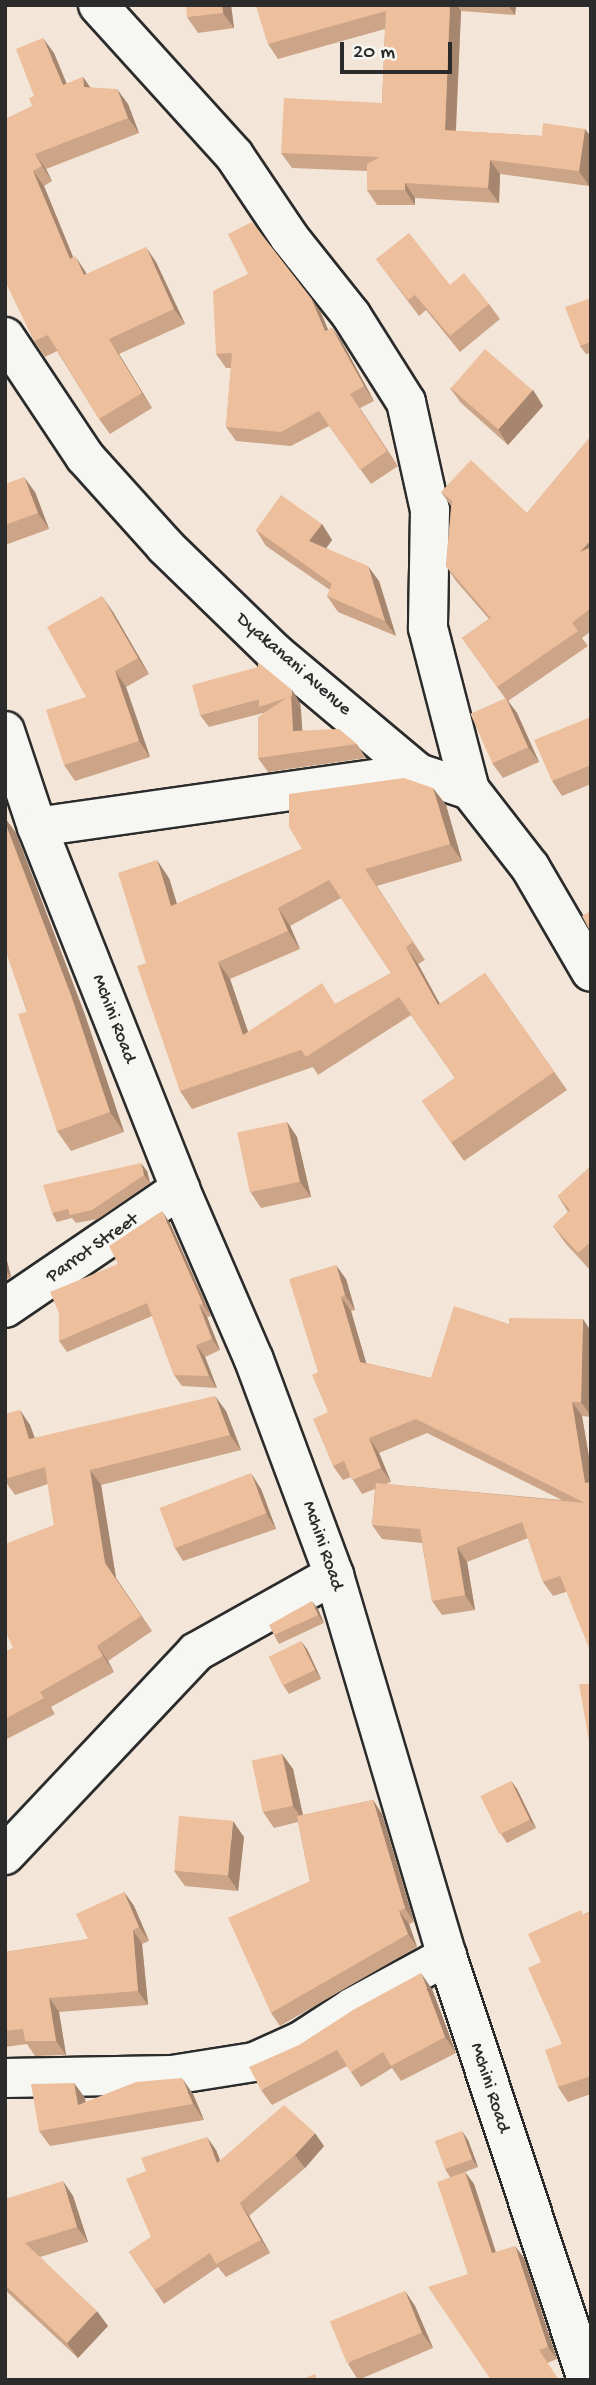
<!DOCTYPE html>
<style>
body{margin:0}
#map{position:relative;width:596px;height:2385px;overflow:hidden;background:#f3e6d8;font-family:"Gochi Hand",sans-serif}
div>[style]{position:absolute}
.roads{filter:drop-shadow(2px 0 #2b2b2b) drop-shadow(-2px 0 #2b2b2b) drop-shadow(0 2px #2b2b2b) drop-shadow(0 -2px #2b2b2b)}
.minor>*{height:38px;margin:-19px;padding:0 19px;transform-origin:19px;border-radius:19px;background:#f6f6f2}
.wall>*{inset:0;background:#cca487}
.shaded-wall>*{inset:0;background:#a6866e}
.building>*{inset:0;background:#edbf9d;transform-origin:0 0}
span{translate:-50% -50%;white-space:nowrap;text-align:center;line-height:1.15;-webkit-text-stroke:5px #f6f6f2;paint-order:stroke}
.street-label{font-size:19px;color:#2b2b2b}
.frame{position:absolute;inset:0;border:7px solid #2b2b2b;pointer-events:none}
.scale{position:absolute;left:340px;top:42px;width:112px;height:32px;box-sizing:border-box;border:4px solid #2b2b2b;border-top:0;padding-left:9px;font-size:21px;line-height:24px;white-space:nowrap;color:#2b2b2b;-webkit-text-stroke:5px #f6f6f2;paint-order:stroke}
</style>
<div id="map">
<div class="roads">
<div class="minor">
<i style="left:98px;top:5px;width:202px;rotate:47.8deg"></i>
<i style="left:234px;top:155px;width:99px;rotate:56.1deg"></i>
<i style="left:289px;top:237px;width:100px;rotate:51.5deg"></i>
<i style="left:351px;top:315px;width:103px;rotate:57.7deg"></i>
<i style="left:406px;top:402px;width:111px;rotate:77.5deg"></i>
<i style="left:430px;top:510px;width:118px;rotate:91deg"></i>
<i style="left:428px;top:628px;width:167px;rotate:75.5deg"></i>
<i style="left:5px;top:337px;width:144px;rotate:56.3deg"></i>
<i style="left:85px;top:457px;width:120px;rotate:48deg"></i>
<i style="left:165px;top:546px;width:152px;rotate:44.2deg"></i>
<i style="left:274px;top:652px;width:188px;rotate:40deg"></i>
<i style="left:418px;top:773px;width:55px;rotate:18.1deg"></i>
<i style="left:470px;top:790px;width:98px;rotate:52.1deg"></i>
<i style="left:530px;top:867px;width:121px;rotate:59.8deg"></i>
<i style="left:5px;top:731px;width:101px;rotate:71.6deg"></i>
<i style="left:37px;top:827px;width:389px;rotate:68.4deg"></i>
<i style="left:180px;top:1189px;width:186px;rotate:66.6deg"></i>
<i style="left:254px;top:1360px;width:229px;rotate:69.6deg"></i>
<i style="left:334px;top:1575px;width:397px;rotate:73.5deg"></i>
<i style="left:447px;top:1956px;width:447px;rotate:71.7deg"></i>
<i style="left:37px;top:827px;width:385px;rotate:-8.1deg"></i>
<i style="left:5px;top:1308px;width:212px;rotate:-34.2deg"></i>
<i style="left:5px;top:1855px;width:279px;rotate:-46.7deg"></i>
<i style="left:196px;top:1652px;width:158px;rotate:-29.2deg"></i>
<i style="left:5px;top:2078px;width:167px;rotate:-1deg"></i>
<i style="left:172px;top:2075px;width:83px;rotate:-9deg"></i>
<i style="left:254px;top:2062px;width:51px;rotate:-24.1deg"></i>
<i style="left:301px;top:2041px;width:62px;rotate:-33.2deg"></i>
<i style="left:353px;top:2007px;width:107px;rotate:-28.5deg"></i>
</div>
</div>
<div class="wall">
<i style="clip-path:polygon(231px 5px,234px 28px,198px 33px,187px 17px)"></i>
<i style="clip-path:polygon(256px 5px,516px 5px,515px 15px,461px 11px,456px 131px,542px 136px,585px 129px,591px 137px,591px 173px,589px 186px,500px 174px,499px 203px,415px 198px,415px 205px,377px 205px,367px 190px,367px 171px,292px 168px,281px 153px,382px 103px,385px 29px,278px 59px,268px 44px)"></i>
<i style="clip-path:polygon(54px 53px,67px 84px,83px 77px,90px 87px,128px 104px,139px 133px,46px 169px,52px 181px,44px 186px,73px 257px,86px 274px,156px 262px,185px 324px,119px 354px,152px 408px,110px 434px,99px 419px,57px 351px,45px 357px,34px 341px,32px 106px,34px 96px)"></i>
<i style="clip-path:polygon(376px 259px,450px 285px,489px 304px,500px 319px,460px 352px,426px 310px,419px 316px)"></i>
<i style="clip-path:polygon(311px 298px,321px 313px,328px 330px,332px 328px,342px 342px,374px 401px,360px 408px,398px 466px,371px 484px,329px 426px,291px 446px,236px 441px,226px 427px,231px 368px,226px 368px,216px 354px)"></i>
<i style="clip-path:polygon(591px 298px,591px 353px,586px 354px,580px 346px)"></i>
<i style="clip-path:polygon(450px 388px,533px 390px,543px 406px,508px 445px,461px 403px)"></i>
<i style="clip-path:polygon(591px 436px,591px 631px,582px 638px,588px 646px,508px 701px,517px 713px,539px 762px,503px 778px,492px 763px,505px 698px,462px 638px,489px 619px,456px 581px,446px 566px,451px 506px,441px 492px,527px 513px)"></i>
<i style="clip-path:polygon(5px 484px,35px 492px,49px 529px,5px 545px)"></i>
<i style="clip-path:polygon(322px 524px,332px 540px,326px 548px,379px 581px,396px 636px,338px 612px,327px 596px,330px 590px,266px 546px,256px 530px)"></i>
<i style="clip-path:polygon(113px 612px,149px 674px,126px 687px,150px 757px,75px 781px,64px 765px)"></i>
<i style="clip-path:polygon(292px 690px,300px 703px,302px 730px,357px 744px,366px 758px,268px 772px,258px 758px,263px 713px,209px 727px,200px 715px)"></i>
<i style="clip-path:polygon(591px 717px,591px 784px,562px 796px,552px 781px)"></i>
<i style="clip-path:polygon(evenodd,433px 788px,446px 805px,462px 861px,377px 886px,425px 960px,418px 964px,440px 1004px,485px 973px,567px 1090px,464px 1161px,422px 1101px,455px 1078px,411px 1015px,318px 1075px,313px 1067px,192px 1109px,180px 1091px,146px 963px,169px 878px,177px 904px,302px 849px,433px 788px,341px 898px,391px 973px,336px 1004px,248px 1032px,230px 979px,300px 949px,290px 926px,341px 898px)"></i>
<i style="clip-path:polygon(5px 818px,16px 833px,85px 1015px,124px 1132px,71px 1151px,57px 1131px,27px 1012px,6px 951px,5px 951px)"></i>
<i style="clip-path:polygon(287px 1122px,297px 1137px,311px 1197px,261px 1208px,251px 1193px)"></i>
<i style="clip-path:polygon(591px 1166px,591px 1271px,566px 1244px,553px 1226px,568px 1212px,558px 1196px)"></i>
<i style="clip-path:polygon(147px 1171px,150px 1183px,98px 1219px,76px 1223px,72px 1218px,57px 1222px,52px 1213px)"></i>
<i style="clip-path:polygon(170px 1223px,211px 1316px,207px 1317px,220px 1350px,205px 1357px,217px 1388px,182px 1386px,174px 1375px,152px 1316px,67px 1352px,59px 1341px,118px 1264px)"></i>
<i style="clip-path:polygon(5px 1253px,11px 1277px,5px 1281px)"></i>
<i style="clip-path:polygon(evenodd,346px 1279px,355px 1310px,351px 1311px,366px 1363px,431px 1378px,509px 1324px,591px 1331px,591px 1417px,582px 1416px,591px 1469px,566px 1592px,553px 1596px,543px 1582px,528px 1538px,467px 1562px,475px 1610px,442px 1615px,432px 1601px,422px 1543px,382px 1539px,372px 1525px,375px 1489px,362px 1494px,351px 1477px,343px 1480px,333px 1466px,328px 1412px,318px 1372px,346px 1279px,427px 1433px,562px 1500px,386px 1484px,391px 1482px,379px 1453px,427px 1433px)"></i>
<i style="clip-path:polygon(226px 1411px,241px 1450px,101px 1485px,116px 1578px,152px 1631px,108px 1661px,114px 1672px,51px 1707px,55px 1714px,5px 1740px,5px 1652px,13px 1648px,54px 1525px,48px 1484px,15px 1495px,5px 1481px,5px 1414px,30px 1425px,35px 1438px)"></i>
<i style="clip-path:polygon(261px 1489px,276px 1529px,183px 1561px,173px 1545px)"></i>
<i style="clip-path:polygon(318px 1609px,324px 1623px,279px 1644px,274px 1635px)"></i>
<i style="clip-path:polygon(307px 1649px,321px 1679px,289px 1694px,283px 1685px)"></i>
<i style="clip-path:polygon(282px 1754px,293px 1769px,303px 1815px,373px 1800px,382px 1814px,414px 1922px,409px 1924px,417px 1947px,280px 2026px,271px 2013px,310px 1881px,298px 1822px,274px 1828px,263px 1812px)"></i>
<i style="clip-path:polygon(511px 1781px,517px 1789px,536px 1828px,507px 1843px,501px 1834px)"></i>
<i style="clip-path:polygon(244px 1837px,238px 1891px,185px 1886px,174px 1871px)"></i>
<i style="clip-path:polygon(124px 1892px,134px 1906px,149px 1941px,142px 1944px,148px 2005px,59px 2012px,66px 2055px,35px 2056px,27px 2044px,5px 2047px,5px 1952px,88px 1939px)"></i>
<i style="clip-path:polygon(591px 1911px,591px 2094px,568px 2102px,558px 2087px,562px 2044px,541px 1962px,584px 1914px)"></i>
<i style="clip-path:polygon(432px 1989px,456px 2053px,401px 2081px,392px 2068px,361px 2087px,347px 2066px,272px 2105px,261px 2090px)"></i>
<i style="clip-path:polygon(74px 2083px,85px 2098px,85px 2102px,193px 2094px,204px 2120px,50px 2146px,39px 2131px)"></i>
<i style="clip-path:polygon(468px 2140px,478px 2167px,465px 2172px,474px 2184px,496px 2252px,524px 2258px,557px 2359px,547px 2363px,468px 2274px,450px 2177px,445px 2169px)"></i>
<i style="clip-path:polygon(324px 2146px,305px 2168px,249px 2216px,270px 2253px,226px 2277px,218px 2267px,164px 2304px,129px 2252px,151px 2237px,216px 2150px,220px 2160px)"></i>
<i style="clip-path:polygon(73px 2196px,88px 2242px,40px 2257px,108px 2326px,78px 2358px,5px 2290px,5px 2199px)"></i>
<i style="clip-path:polygon(405px 2291px,415px 2306px,433px 2348px,358px 2380px,348px 2364px)"></i>
</div>
<div class="shaded-wall">
<i style="clip-path:polygon(222px 5px,231px 5px,234px 28px,223px 13px)"></i>
<i style="clip-path:polygon(450px 5px,457px 5px,461px 11px,455px 145px,445px 130px)"></i>
<i style="clip-path:polygon(508px 5px,516px 5px,515px 15px)"></i>
<i style="clip-path:polygon(43px 38px,54px 53px,73px 100px,63px 85px)"></i>
<i style="clip-path:polygon(83px 77px,94px 93px,84px 87px)"></i>
<i style="clip-path:polygon(117px 89px,128px 104px,139px 133px,128px 118px)"></i>
<i style="clip-path:polygon(585px 129px,591px 137px,591px 173px,589px 186px,579px 171px)"></i>
<i style="clip-path:polygon(35px 154px,46px 169px,52px 181px,42px 166px)"></i>
<i style="clip-path:polygon(490px 160px,500px 174px,499px 203px,488px 188px)"></i>
<i style="clip-path:polygon(33px 171px,44px 186px,80px 274px,70px 259px)"></i>
<i style="clip-path:polygon(405px 183px,415px 198px,415px 205px,405px 190px)"></i>
<i style="clip-path:polygon(146px 247px,156px 262px,185px 324px,174px 309px)"></i>
<i style="clip-path:polygon(75px 256px,85px 271px,94px 290px,84px 275px)"></i>
<i style="clip-path:polygon(311px 298px,321px 313px,335px 346px,325px 331px)"></i>
<i style="clip-path:polygon(332px 328px,342px 342px,374px 401px,364px 386px)"></i>
<i style="clip-path:polygon(109px 339px,119px 354px,152px 408px,142px 393px)"></i>
<i style="clip-path:polygon(533px 390px,543px 406px,508px 445px,498px 429px)"></i>
<i style="clip-path:polygon(24px 477px,35px 492px,49px 529px,38px 513px)"></i>
<i style="clip-path:polygon(322px 524px,332px 540px,320px 557px,309px 541px)"></i>
<i style="clip-path:polygon(591px 540px,591px 567px,580px 552px)"></i>
<i style="clip-path:polygon(368px 566px,379px 581px,396px 636px,385px 621px)"></i>
<i style="clip-path:polygon(102px 596px,113px 612px,149px 674px,138px 658px)"></i>
<i style="clip-path:polygon(115px 671px,126px 687px,150px 757px,139px 741px)"></i>
<i style="clip-path:polygon(292px 690px,300px 703px,301px 708px,292px 696px)"></i>
<i style="clip-path:polygon(291px 695px,301px 709px,303px 745px,293px 731px)"></i>
<i style="clip-path:polygon(506px 698px,517px 713px,539px 762px,528px 747px)"></i>
<i style="clip-path:polygon(433px 788px,446px 805px,462px 861px,450px 844px)"></i>
<i style="clip-path:polygon(5px 818px,16px 833px,85px 1015px,124px 1132px,110px 1112px,5px 822px)"></i>
<i style="clip-path:polygon(157px 860px,169px 878px,183px 924px,171px 906px)"></i>
<i style="clip-path:polygon(278px 908px,290px 926px,300px 949px,288px 931px)"></i>
<i style="clip-path:polygon(406px 947px,418px 964px,450px 1023px,438px 1005px)"></i>
<i style="clip-path:polygon(218px 962px,230px 979px,255px 1052px,243px 1035px)"></i>
<i style="clip-path:polygon(287px 1122px,297px 1137px,311px 1197px,300px 1182px)"></i>
<i style="clip-path:polygon(141px 1163px,147px 1171px,150px 1183px,144px 1175px)"></i>
<i style="clip-path:polygon(162px 1211px,170px 1223px,211px 1316px,203px 1304px)"></i>
<i style="clip-path:polygon(5px 1253px,11px 1277px,5px 1269px)"></i>
<i style="clip-path:polygon(336px 1265px,346px 1279px,355px 1310px,345px 1295px)"></i>
<i style="clip-path:polygon(341px 1297px,351px 1311px,370px 1376px,360px 1362px)"></i>
<i style="clip-path:polygon(199px 1305px,207px 1317px,220px 1350px,212px 1339px)"></i>
<i style="clip-path:polygon(583px 1319px,591px 1331px,591px 1416px,581px 1402px)"></i>
<i style="clip-path:polygon(196px 1345px,205px 1357px,217px 1388px,209px 1376px)"></i>
<i style="clip-path:polygon(215px 1396px,226px 1411px,241px 1450px,230px 1435px)"></i>
<i style="clip-path:polygon(572px 1402px,582px 1416px,591px 1469px,591px 1491px,585px 1483px)"></i>
<i style="clip-path:polygon(20px 1410px,30px 1425px,40px 1455px,29px 1439px)"></i>
<i style="clip-path:polygon(369px 1438px,379px 1453px,391px 1482px,381px 1468px)"></i>
<i style="clip-path:polygon(90px 1470px,101px 1485px,116px 1578px,152px 1631px,105px 1563px)"></i>
<i style="clip-path:polygon(251px 1473px,261px 1489px,276px 1529px,266px 1513px)"></i>
<i style="clip-path:polygon(457px 1547px,467px 1562px,475px 1610px,465px 1595px)"></i>
<i style="clip-path:polygon(312px 1601px,318px 1609px,324px 1623px,318px 1615px)"></i>
<i style="clip-path:polygon(301px 1641px,307px 1649px,321px 1679px,315px 1670px)"></i>
<i style="clip-path:polygon(97px 1646px,108px 1661px,114px 1672px,103px 1656px)"></i>
<i style="clip-path:polygon(282px 1754px,293px 1769px,304px 1821px,293px 1806px)"></i>
<i style="clip-path:polygon(511px 1781px,517px 1789px,536px 1828px,530px 1820px)"></i>
<i style="clip-path:polygon(373px 1800px,382px 1814px,414px 1922px,405px 1908px)"></i>
<i style="clip-path:polygon(233px 1821px,244px 1837px,238px 1891px,228px 1876px)"></i>
<i style="clip-path:polygon(124px 1892px,134px 1906px,149px 1941px,139px 1927px)"></i>
<i style="clip-path:polygon(399px 1911px,409px 1924px,417px 1947px,408px 1934px)"></i>
<i style="clip-path:polygon(133px 1930px,142px 1944px,148px 2005px,138px 1991px)"></i>
<i style="clip-path:polygon(421px 1973px,432px 1989px,456px 2053px,445px 2037px)"></i>
<i style="clip-path:polygon(49px 1998px,59px 2012px,66px 2055px,56px 2041px)"></i>
<i style="clip-path:polygon(182px 2078px,193px 2094px,204px 2120px,193px 2104px)"></i>
<i style="clip-path:polygon(74px 2083px,85px 2098px,88px 2120px,78px 2105px)"></i>
<i style="clip-path:polygon(462px 2131px,468px 2140px,478px 2167px,472px 2159px)"></i>
<i style="clip-path:polygon(315px 2133px,324px 2146px,305px 2168px,295px 2155px)"></i>
<i style="clip-path:polygon(207px 2137px,216px 2150px,226px 2176px,217px 2163px)"></i>
<i style="clip-path:polygon(465px 2172px,474px 2184px,500px 2266px,492px 2253px)"></i>
<i style="clip-path:polygon(63px 2181px,73px 2196px,88px 2242px,77px 2227px)"></i>
<i style="clip-path:polygon(240px 2203px,249px 2216px,270px 2253px,261px 2240px)"></i>
<i style="clip-path:polygon(515px 2246px,524px 2258px,557px 2359px,548px 2347px)"></i>
<i style="clip-path:polygon(405px 2291px,415px 2306px,433px 2348px,422px 2333px)"></i>
<i style="clip-path:polygon(97px 2311px,108px 2326px,78px 2358px,67px 2343px)"></i>
</div>
<div class="building">
<i style="clip-path:polygon(186px 5px,222px 5px,223px 13px,187px 17px)"></i>
<i style="clip-path:polygon(256px 5px,450px 5px,445px 130px,542px 136px,543px 123px,585px 129px,579px 171px,490px 160px,488px 188px,405px 183px,405px 190px,367px 190px,367px 164px,380px 157px,281px 153px,284px 98px,382px 103px,386px 11px,268px 44px)"></i>
<i style="clip-path:polygon(43px 38px,63px 85px,83px 77px,84px 87px,117px 89px,128px 118px,35px 154px,42px 166px,33px 171px,70px 259px,75px 256px,84px 275px,146px 247px,174px 309px,109px 339px,142px 393px,99px 419px,48px 335px,34px 341px,5px 281px,5px 119px,32px 106px,29px 98px,34px 96px,16px 49px)"></i>
<i style="clip-path:polygon(252px 222px,311px 298px,325px 331px,332px 328px,364px 386px,350px 394px,387px 451px,360px 470px,319px 411px,281px 432px,226px 427px,232px 353px,216px 354px,213px 291px,248px 274px,228px 234px)"></i>
<i style="clip-path:polygon(409px 233px,450px 285px,464px 273px,489px 304px,450px 336px,415px 295px,408px 300px,376px 259px)"></i>
<i style="clip-path:polygon(591px 298px,591px 342px,580px 346px,565px 307px)"></i>
<i style="left:485px;top:349px;width:63px;height:52px;rotate:41deg"></i>
<i style="clip-path:polygon(591px 436px,591px 540px,580px 552px,591px 547px,591px 608px,572px 623px,578px 631px,497px 687px,462px 638px,491px 618px,446px 566px,452px 501px,441px 492px,471px 460px,527px 513px)"></i>
<i style="clip-path:polygon(24px 477px,38px 513px,5px 525px,5px 484px)"></i>
<i style="clip-path:polygon(281px 495px,322px 524px,309px 541px,368px 566px,385px 621px,327px 596px,332px 584px,256px 530px)"></i>
<i style="clip-path:polygon(102px 596px,138px 658px,115px 671px,139px 741px,64px 765px,46px 710px,86px 697px,47px 627px)"></i>
<i style="clip-path:polygon(258px 662px,292px 690px,292px 696px,291px 696px,291px 695px,286px 698px,259px 707px,259px 699px,200px 715px,192px 685px,258px 667px)"></i>
<i style="clip-path:polygon(291px 695px,293px 731px,339px 729px,357px 744px,258px 758px,258px 717px)"></i>
<i style="left:506px;top:698px;width:54px;height:39px;rotate:66deg"></i>
<i style="clip-path:polygon(591px 717px,591px 765px,552px 781px,534px 740px)"></i>
<i style="clip-path:polygon(evenodd,404px 778px,433px 788px,450px 844px,365px 869px,413px 942px,406px 947px,438px 1005px,485px 973px,554px 1072px,451px 1143px,422px 1101px,455px 1078px,399px 997px,306px 1057px,301px 1050px,180px 1091px,137px 966px,146px 963px,118px 873px,157px 860px,171px 906px,302px 849px,289px 827px,289px 794px,404px 778px,329px 880px,391px 973px,335px 1004px,322px 983px,243px 1035px,218px 962px,288px 931px,278px 908px,329px 880px)"></i>
<i style="clip-path:polygon(5px 822px,71px 995px,110px 1112px,57px 1131px,18px 1014px,27px 1012px,5px 948px)"></i>
<i style="clip-path:polygon(591px 911px,591px 933px,582px 916px)"></i>
<i style="left:287px;top:1122px;width:61px;height:51px;rotate:78deg"></i>
<i style="clip-path:polygon(141px 1163px,144px 1175px,92px 1210px,70px 1215px,68px 1209px,52px 1213px,43px 1185px)"></i>
<i style="clip-path:polygon(591px 1166px,591px 1242px,578px 1253px,553px 1226px,570px 1210px,558px 1196px)"></i>
<i style="clip-path:polygon(162px 1211px,203px 1304px,199px 1305px,212px 1339px,196px 1345px,209px 1376px,174px 1375px,147px 1303px,59px 1341px,59px 1313px,50px 1292px,118px 1264px,109px 1246px)"></i>
<i style="clip-path:polygon(336px 1265px,345px 1295px,341px 1297px,360px 1362px,431px 1378px,454px 1306px,509px 1324px,509px 1318px,583px 1319px,581px 1402px,572px 1402px,585px 1483px,591px 1482px,591px 1653px,560px 1576px,543px 1582px,522px 1522px,457px 1547px,465px 1595px,432px 1601px,420px 1529px,372px 1525px,376px 1483px,585px 1503px,416px 1419px,369px 1438px,381px 1468px,352px 1480px,344px 1461px,333px 1466px,313px 1419px,328px 1412px,312px 1375px,318px 1372px,289px 1279px)"></i>
<i style="clip-path:polygon(215px 1396px,230px 1435px,90px 1470px,105px 1563px,141px 1616px,97px 1646px,103px 1656px,40px 1692px,44px 1698px,5px 1719px,5px 1652px,13px 1648px,5px 1630px,5px 1544px,54px 1525px,45px 1467px,5px 1479px,5px 1414px,20px 1410px,29px 1439px)"></i>
<i style="left:251px;top:1473px;width:43px;height:98px;rotate:69deg"></i>
<i style="clip-path:polygon(312px 1601px,318px 1615px,274px 1635px,269px 1625px)"></i>
<i style="left:301px;top:1641px;width:32px;height:36px;rotate:64deg"></i>
<i style="clip-path:polygon(579px 1684px,591px 1684px,591px 1753px)"></i>
<i style="left:282px;top:1754px;width:53px;height:31px;rotate:78deg"></i>
<i style="left:511px;top:1781px;width:43px;height:34px;rotate:64deg"></i>
<i style="clip-path:polygon(373px 1800px,405px 1908px,399px 1911px,408px 1934px,271px 2013px,228px 1918px,310px 1881px,297px 1816px)"></i>
<i style="left:179px;top:1816px;width:54px;height:55px;rotate:5deg"></i>
<i style="clip-path:polygon(124px 1892px,139px 1927px,133px 1930px,138px 1991px,49px 1998px,56px 2041px,25px 2041px,23px 2029px,5px 2031px,5px 1952px,88px 1939px,76px 1914px)"></i>
<i style="clip-path:polygon(581px 1910px,583px 1915px,591px 1911px,591px 2076px,558px 2087px,545px 2050px,562px 2044px,528px 1968px,541px 1962px,528px 1934px)"></i>
<i style="clip-path:polygon(421px 1973px,445px 2037px,391px 2066px,383px 2052px,351px 2072px,337px 2050px,261px 2090px,249px 2067px,299px 2045px,353px 2010px)"></i>
<i style="clip-path:polygon(182px 2078px,193px 2104px,39px 2131px,31px 2084px,74px 2083px,78px 2105px,136px 2082px)"></i>
<i style="clip-path:polygon(284px 2105px,315px 2133px,295px 2155px,240px 2203px,261px 2240px,216px 2264px,210px 2253px,155px 2290px,129px 2252px,151px 2237px,126px 2179px,146px 2171px,141px 2158px,207px 2137px,217px 2163px)"></i>
<i style="left:462px;top:2131px;width:30px;height:29px;rotate:70deg"></i>
<i style="clip-path:polygon(465px 2172px,492px 2253px,515px 2246px,548px 2347px,539px 2350px,559px 2380px,491px 2380px,428px 2287px,468px 2274px,437px 2182px)"></i>
<i style="clip-path:polygon(63px 2181px,77px 2227px,25px 2243px,97px 2311px,67px 2343px,5px 2285px,5px 2199px)"></i>
<i style="left:405px;top:2291px;width:45px;height:81px;rotate:68deg"></i>
<i style="clip-path:polygon(315px 2374px,317px 2380px,300px 2380px)"></i>
</div>
<div class="street-label">
<span style="left:293px;top:665px;rotate:41deg">Dyakanani Avenue</span>
<span style="left:113px;top:1019px;rotate:69deg">Mchini Road</span>
<span style="left:93px;top:1249px;rotate:-35deg">Parrot Street</span>
<span style="left:322px;top:1546px;rotate:71deg">Mchini Road</span>
<span style="left:489px;top:2088px;rotate:72deg">Mchini Road</span>
</div>
<div class="frame"></div>
<div class="scale">20 m</div>
</div>
